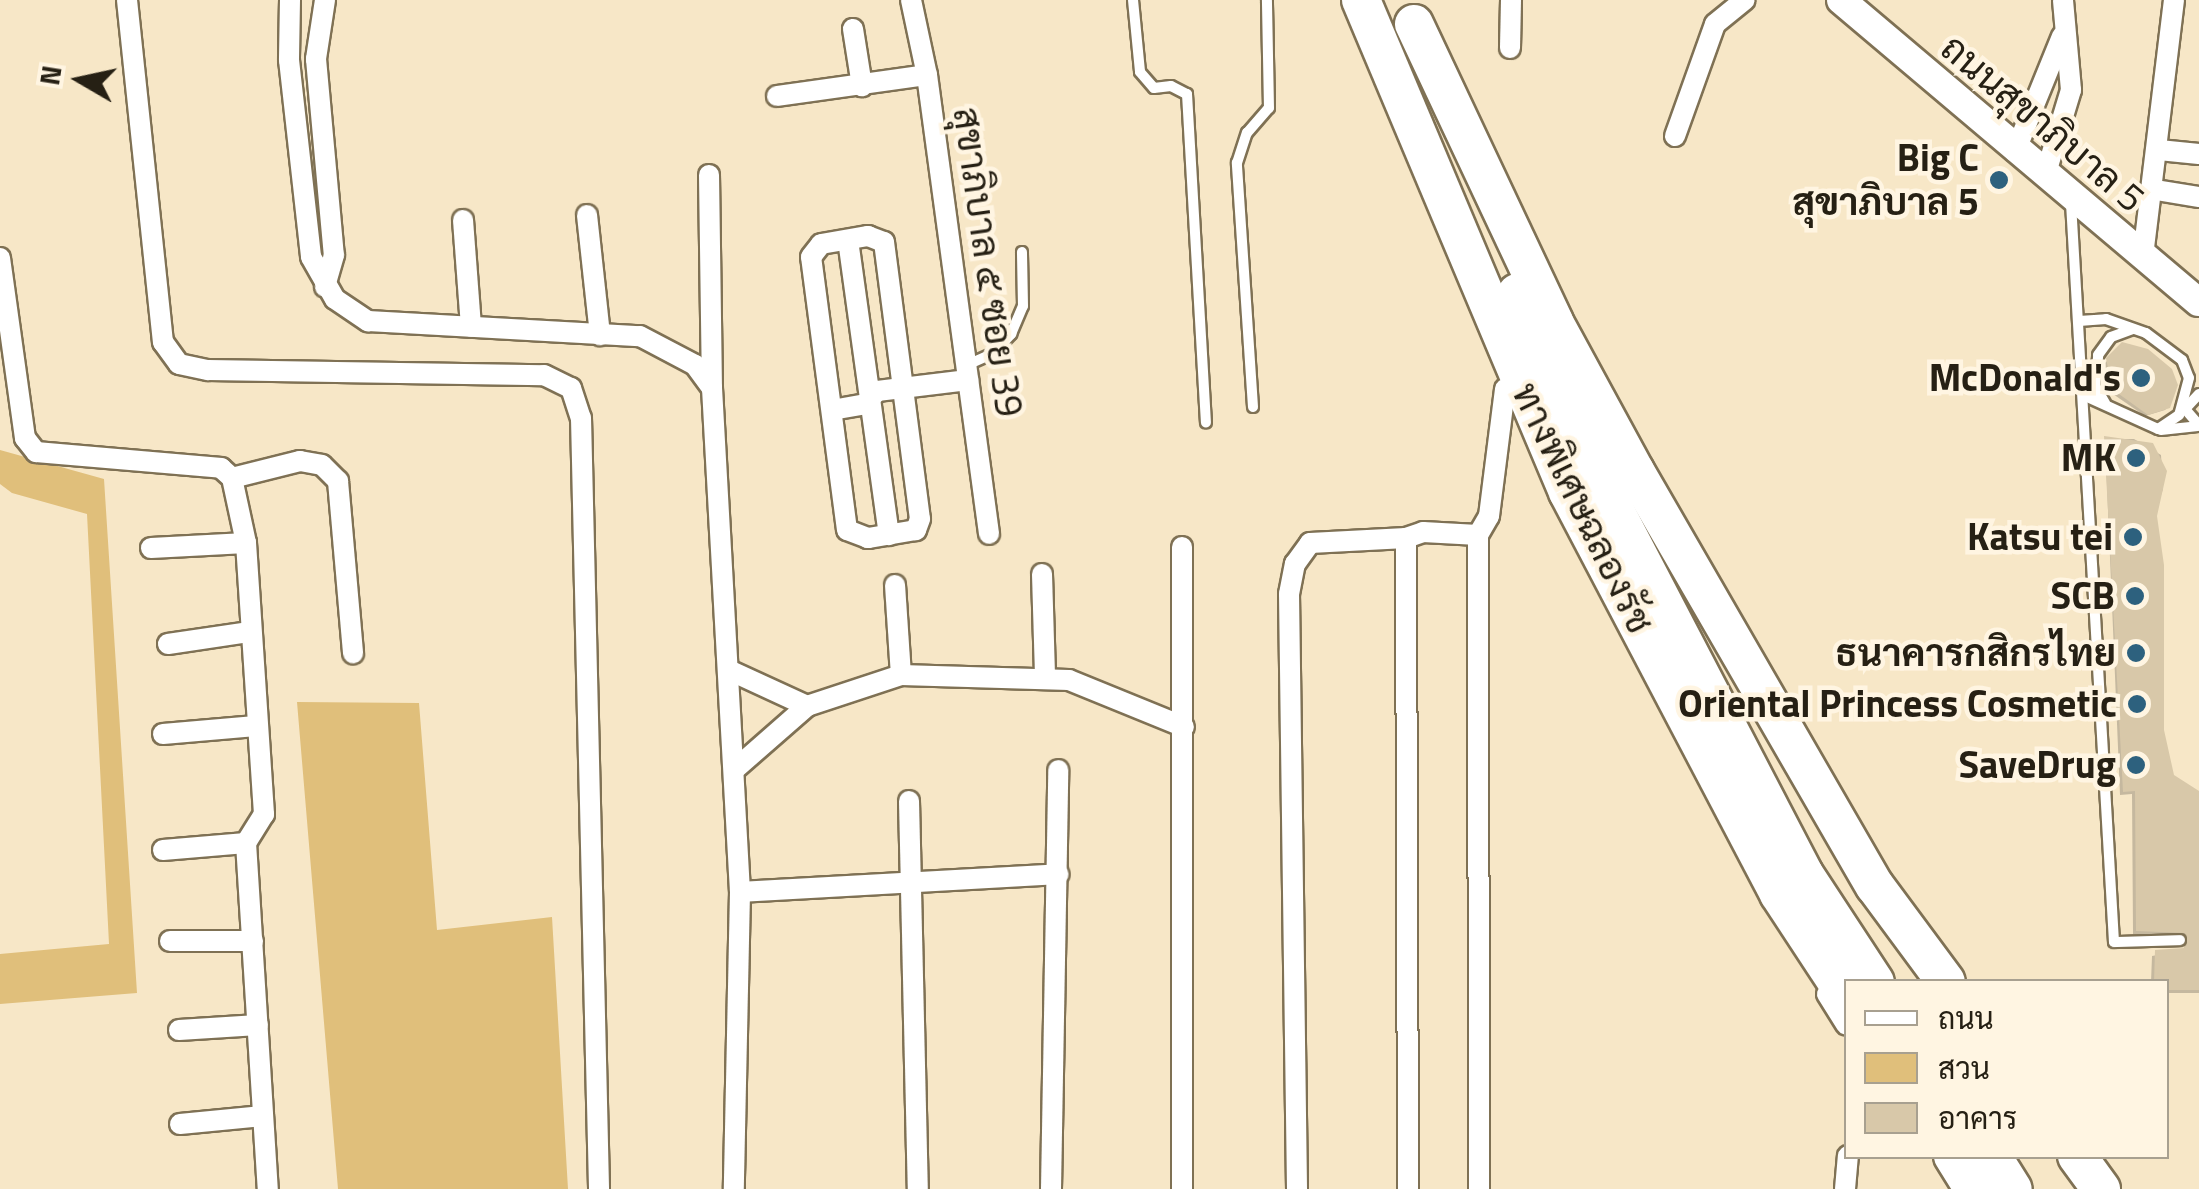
<!DOCTYPE html>
<meta charset="utf-8">
<style>
body{margin:0}
#map{position:relative;width:2199px;height:1189px;overflow:hidden;background:#f7e7c7;font-family:"Titillium Web",Sarabun,sans-serif}
div>[style]{position:absolute}
.green>*{inset:0;background:#e0bf7b}
.shadow>*{inset:0;background:#0003}
.building>*{inset:0;background:#d8c8a9}
.roads{filter:drop-shadow(2px 0 #7f7154) drop-shadow(-2px 0 #7f7154) drop-shadow(0 2px #7f7154) drop-shadow(0 -2px #7f7154)}
.lane>*{height:10px;margin:-5px;padding:0 5px;transform-origin:5px;border-radius:5px;background:#fff}
.street>*{height:20px;margin:-10px;padding:0 10px;transform-origin:10px;border-radius:10px;background:#fff}
.secondary>*{height:28px;margin:-14px;padding:0 14px;transform-origin:14px;border-radius:14px;background:#fff}
.highway>*{height:38px;margin:-19px;padding:0 19px;transform-origin:19px;border-radius:19px;background:#fff}
.dots>*{width:28px;height:28px;translate:-50% -50%;box-sizing:border-box;border:5px solid #fff5e2;border-radius:50%}
span{translate:-50% -50%;white-space:nowrap;text-align:center;line-height:1.15;-webkit-text-stroke:9px #fff5e2;paint-order:stroke}
.street-label{font-size:38px;color:#262014}
.poi-label{font-size:38px;color:#262014;font-weight:700}
.right{translate:-100% -50%;text-align:right}
.legend{position:absolute;left:1844px;top:979px;width:325px;height:180px;box-sizing:border-box;background:#fff5e2;border:2px solid #a8a090;margin:0;padding:12px 18px;list-style:none;font-size:30px;color:#262014}
.legend li{display:flex;align-items:center;gap:20px;height:50px}
.legend b{width:50px;border:2px solid #a8a090}
.north{position:absolute;left:30px;top:30px;width:100px;height:100px;-webkit-text-stroke:8px #fff5e2;paint-order:stroke;rotate:279deg;font-size:28px;font-weight:700;line-height:40px;text-align:center;color:#262014}
.north::after{content:'';display:block;margin:auto;width:35px;height:45px;background:#262014;clip-path:polygon(50% 0,100% 100%,50% 72%,0 100%)}
</style>
<div id="map">
<div class="green">
<i style="clip-path:polygon(0 450px,104px 479px,137px 993px,0 1004px,0 954px,109px 944px,87px 514px,12px 493px,0 484px)"></i>
<i style="clip-path:polygon(297px 702px,419px 703px,437px 930px,552px 917px,568px 1189px,338px 1189px)"></i>
</div>
<div class="shadow">
<i style="clip-path:polygon(2123px 345px,2168px 407px,2165px 410px,2145px 416px,2110px 392px,2105px 363px)"></i>
<i style="clip-path:polygon(2105px 439px,2134px 439px,2161px 455px,2163px 489px,2154px 516px,2162px 730px,2172px 777px,2199px 792px,2199px 993px,2166px 993px,2166px 982px,2151px 982px,2152px 956px,2183px 950px,2186px 944px,2176px 934px,2133px 934px,2132px 794px,2120px 795px)"></i>
</div>
<div class="building">
<i style="clip-path:polygon(2122px 342px,2148px 349px,2172px 369px,2178px 385px,2170px 408px,2148px 415px,2112px 389px,2106px 358px)"></i>
<i style="clip-path:polygon(2104px 436px,2153px 443px,2167px 471px,2157px 516px,2164px 565px,2164px 730px,2174px 775px,2199px 791px,2199px 990px,2166px 990px,2166px 982px,2154px 982px,2155px 950px,2184px 948px,2185px 933px,2136px 931px,2135px 791px,2123px 792px)"></i>
</div>
<div class="roads">
<div class="lane">
<i style="left:1133px;top:0;width:72px;rotate:84.4deg"></i>
<i style="left:1140px;top:72px;width:21px;rotate:49deg"></i>
<i style="left:1154px;top:88px;width:17px;rotate:-7deg"></i>
<i style="left:1171px;top:86px;width:18px;rotate:27deg"></i>
<i style="left:1187px;top:94px;width:329px;rotate:86.7deg"></i>
<i style="left:2071px;top:203px;width:740px;rotate:86.67deg"></i>
<i style="left:2114px;top:942px;width:66px;rotate:-1.7deg"></i>
<i style="left:2079px;top:321px;width:27px;rotate:-4deg"></i>
<i style="left:2106px;top:319px;width:42px;rotate:19.3deg"></i>
<i style="left:2146px;top:333px;width:45px;rotate:36.9deg"></i>
<i style="left:2182px;top:360px;width:19px;rotate:69deg"></i>
<i style="left:2189px;top:378px;width:38px;rotate:105deg"></i>
<i style="left:2179px;top:415px;width:25px;rotate:146deg"></i>
<i style="left:2158px;top:429px;width:82px;rotate:-155.6deg"></i>
<i style="left:967px;top:365px;width:27px;rotate:-24deg"></i>
<i style="left:992px;top:354px;width:28px;rotate:-46deg"></i>
<i style="left:1011px;top:334px;width:30px;rotate:-67deg"></i>
<i style="left:1023px;top:306px;width:54px;rotate:-91.1deg"></i>
<i style="left:2199px;top:394px;width:21px;rotate:133deg"></i>
<i style="left:2185px;top:409px;width:21px;rotate:49deg"></i>
<i style="left:2105px;top:403px;width:20px;rotate:-120deg"></i>
<i style="left:2095px;top:386px;width:31px;rotate:-84deg"></i>
<i style="left:2098px;top:355px;width:22px;rotate:-54deg"></i>
<i style="left:2111px;top:337px;width:23px;rotate:-20deg"></i>
<i style="left:1253px;top:407px;width:245px;rotate:-93.8deg"></i>
<i style="left:1237px;top:163px;width:32px;rotate:-72deg"></i>
<i style="left:1247px;top:133px;width:33px;rotate:-49deg"></i>
<i style="left:1269px;top:108px;width:108px;rotate:-91.1deg"></i>
<i style="left:2161px;top:430px;width:37px;rotate:-6deg"></i>
</div>
<div class="street">
<i style="left:127px;top:0;width:344px;rotate:84deg"></i>
<i style="left:163px;top:342px;width:27px;rotate:54deg"></i>
<i style="left:179px;top:364px;width:30px;rotate:12deg"></i>
<i style="left:208px;top:370px;width:336px;rotate:0.9deg"></i>
<i style="left:544px;top:375px;width:30px;rotate:26deg"></i>
<i style="left:571px;top:388px;width:32px;rotate:72deg"></i>
<i style="left:581px;top:418px;width:771px;rotate:88.66deg"></i>
<i style="left:290px;top:0;width:60px;rotate:91deg"></i>
<i style="left:289px;top:60px;width:198px;rotate:83.6deg"></i>
<i style="left:311px;top:257px;width:48px;rotate:60.3deg"></i>
<i style="left:335px;top:299px;width:40px;rotate:34deg"></i>
<i style="left:368px;top:321px;width:272px;rotate:3.2deg"></i>
<i style="left:640px;top:336px;width:62px;rotate:27.8deg"></i>
<i style="left:695px;top:365px;width:29px;rotate:54deg"></i>
<i style="left:712px;top:388px;width:505px;rotate:86.82deg"></i>
<i style="left:740px;top:892px;width:297px;rotate:91.2deg"></i>
<i style="left:325px;top:0;width:60px;rotate:98.7deg"></i>
<i style="left:316px;top:59px;width:197px;rotate:84.8deg"></i>
<i style="left:334px;top:255px;width:33px;rotate:106deg"></i>
<i style="left:911px;top:0;width:77px;rotate:78deg"></i>
<i style="left:927px;top:75px;width:463px;rotate:82.3deg"></i>
<i style="left:853px;top:29px;width:58px;rotate:81deg"></i>
<i style="left:1510px;top:48px;width:48px;rotate:-88.8deg"></i>
<i style="left:777px;top:96px;width:151px;rotate:-8deg"></i>
<i style="left:1675px;top:136px;width:119px;rotate:-70.3deg"></i>
<i style="left:1715px;top:24px;width:38px;rotate:-39deg"></i>
<i style="left:2159px;top:150px;width:40px;rotate:5.7deg"></i>
<i style="left:2015px;top:152px;width:125px;rotate:-67.9deg"></i>
<i style="left:709px;top:175px;width:213px;rotate:89.2deg"></i>
<i style="left:2045px;top:176px;width:90px;rotate:-73.2deg"></i>
<i style="left:2071px;top:90px;width:90px;rotate:-95.1deg"></i>
<i style="left:2156px;top:190px;width:44px;rotate:9.2deg"></i>
<i style="left:587px;top:215px;width:121px;rotate:83.8deg"></i>
<i style="left:463px;top:220px;width:107px;rotate:85.7deg"></i>
<i style="left:868px;top:236px;width:17px;rotate:21deg"></i>
<i style="left:884px;top:242px;width:279px;rotate:82.6deg"></i>
<i style="left:920px;top:519px;width:12px;rotate:110deg"></i>
<i style="left:916px;top:530px;width:49px;rotate:170.5deg"></i>
<i style="left:868px;top:538px;width:22px;rotate:-159deg"></i>
<i style="left:847px;top:530px;width:275px;rotate:-97.5deg"></i>
<i style="left:811px;top:257px;width:16px;rotate:-52deg"></i>
<i style="left:821px;top:244px;width:48px;rotate:-9.7deg"></i>
<i style="left:848px;top:240px;width:298px;rotate:82.1deg"></i>
<i style="left:2143px;top:256px;width:258px;rotate:-83.1deg"></i>
<i style="left:0;top:258px;width:182px;rotate:82.1deg"></i>
<i style="left:25px;top:438px;width:18px;rotate:52deg"></i>
<i style="left:36px;top:452px;width:186px;rotate:4.9deg"></i>
<i style="left:221px;top:468px;width:15px;rotate:42deg"></i>
<i style="left:232px;top:478px;width:66px;rotate:77.8deg"></i>
<i style="left:246px;top:543px;width:272px;rotate:86.2deg"></i>
<i style="left:264px;top:814px;width:34px;rotate:122deg"></i>
<i style="left:246px;top:843px;width:347px;rotate:86.4deg"></i>
<i style="left:832px;top:410px;width:34px;rotate:-10deg"></i>
<i style="left:865px;top:404px;width:18px;rotate:-47deg"></i>
<i style="left:877px;top:391px;width:92px;rotate:-6.9deg"></i>
<i style="left:232px;top:478px;width:70px;rotate:-14deg"></i>
<i style="left:300px;top:461px;width:22px;rotate:10deg"></i>
<i style="left:322px;top:465px;width:23px;rotate:45deg"></i>
<i style="left:338px;top:481px;width:173px;rotate:85deg"></i>
<i style="left:1182px;top:547px;width:642px;rotate:90deg"></i>
<i style="left:151px;top:548px;width:95px;rotate:-3deg"></i>
<i style="left:1042px;top:574px;width:102px;rotate:88.3deg"></i>
<i style="left:895px;top:585px;width:90px;rotate:86.2deg"></i>
<i style="left:168px;top:644px;width:81px;rotate:-8.5deg"></i>
<i style="left:731px;top:671px;width:84px;rotate:24.7deg"></i>
<i style="left:163px;top:734px;width:93px;rotate:-4.9deg"></i>
<i style="left:734px;top:770px;width:97px;rotate:-41.2deg"></i>
<i style="left:807px;top:706px;width:99px;rotate:-18.3deg"></i>
<i style="left:901px;top:675px;width:168px;rotate:1.7deg"></i>
<i style="left:1069px;top:680px;width:124px;rotate:22.2deg"></i>
<i style="left:909px;top:801px;width:388px;rotate:88.7deg"></i>
<i style="left:163px;top:850px;width:83px;rotate:-4.8deg"></i>
<i style="left:740px;top:892px;width:319px;rotate:-3.2deg"></i>
<i style="left:170px;top:941px;width:83px"></i>
<i style="left:1827px;top:994px;width:36px;rotate:58deg"></i>
<i style="left:179px;top:1030px;width:79px;rotate:-3.6deg"></i>
<i style="left:180px;top:1124px;width:83px;rotate:-5.5deg"></i>
<i style="left:1051px;top:1189px;width:419px;rotate:-89deg"></i>
<i style="left:1297px;top:1189px;width:595px;rotate:-90.77deg"></i>
<i style="left:1289px;top:594px;width:31px;rotate:-79deg"></i>
<i style="left:1295px;top:564px;width:26px;rotate:-54deg"></i>
<i style="left:1310px;top:543px;width:96px;rotate:-3deg"></i>
<i style="left:1408px;top:1189px;width:651px;rotate:-90.18deg"></i>
<i style="left:1406px;top:538px;width:18px;rotate:-19deg"></i>
<i style="left:1423px;top:532px;width:55px;rotate:3.1deg"></i>
<i style="left:1479px;top:1189px;width:654px;rotate:-90.09deg"></i>
<i style="left:1478px;top:535px;width:22px;rotate:-60deg"></i>
<i style="left:1489px;top:516px;width:128px;rotate:-82.8deg"></i>
<i style="left:1845px;top:1189px;width:33px;rotate:-85deg"></i>
</div>
<div class="secondary">
<i style="left:1841px;top:0;width:468px;rotate:40.2deg"></i>
</div>
<div class="highway">
<i style="left:1361px;top:0;width:534px;rotate:67.18deg"></i>
<i style="left:1568px;top:492px;width:454px;rotate:62.3deg"></i>
<i style="left:1779px;top:894px;width:122px;rotate:56.7deg"></i>
<i style="left:1414px;top:24px;width:329px;rotate:64.8deg"></i>
<i style="left:1554px;top:322px;width:170px;rotate:61.5deg"></i>
<i style="left:1635px;top:471px;width:479px;rotate:60deg"></i>
<i style="left:1875px;top:886px;width:119px;rotate:53.5deg"></i>
<i style="left:1517px;top:293px;width:116px;rotate:69.2deg"></i>
<i style="left:1558px;top:401px;width:533px;rotate:62.52deg"></i>
<i style="left:1804px;top:874px;width:129px;rotate:56.7deg"></i>
<i style="left:1953px;top:1156px;width:39px;rotate:58deg"></i>
<i style="left:1992px;top:1156px;width:39px;rotate:58deg"></i>
<i style="left:2077px;top:1156px;width:41px;rotate:54deg"></i>
</div>
</div>
<div class="dots">
<i style="left:1999px;top:180px;background:#2d617e"></i>
<i style="left:2141px;top:378px;background:#2d617e"></i>
<i style="left:2136px;top:458px;background:#2d617e"></i>
<i style="left:2133px;top:537px;background:#2d617e"></i>
<i style="left:2135px;top:596px;background:#2d617e"></i>
<i style="left:2136px;top:653px;background:#2d617e"></i>
<i style="left:2137px;top:704px;background:#2d617e"></i>
<i style="left:2136px;top:765px;background:#2d617e"></i>
</div>
<div class="street-label">
<span style="left:2043px;top:123px;rotate:40deg">ถนนสุขาภิบาล 5</span>
<span style="left:988px;top:262px;rotate:82deg">สุขาภิบาล ๕ ซอย 39</span>
<span style="left:1583px;top:508px;rotate:64deg">ทางพิเศษฉลองรัช</span>
</div>
<div class="poi-label">
<span class="right" style="left:1979px;top:180px">Big C<br>สุขาภิบาล 5</span>
<span class="right" style="left:2121px;top:378px">McDonald's</span>
<span class="right" style="left:2116px;top:458px">MK</span>
<span class="right" style="left:2113px;top:537px">Katsu tei</span>
<span class="right" style="left:2115px;top:596px">SCB</span>
<span class="right" style="left:2116px;top:653px">ธนาคารกสิกรไทย</span>
<span class="right" style="left:2117px;top:704px">Oriental Princess Cosmetic</span>
<span class="right" style="left:2116px;top:765px">SaveDrug</span>
</div>
<ul class="legend">
<li><b style="height:12px;background:#fff"></b>ถนน</li>
<li><b style="height:28px;background:#e0bf7b"></b>สวน</li>
<li><b style="height:28px;background:#d8c8a9"></b>อาคาร</li>
</ul>
<div class="north">N</div>
</div>
